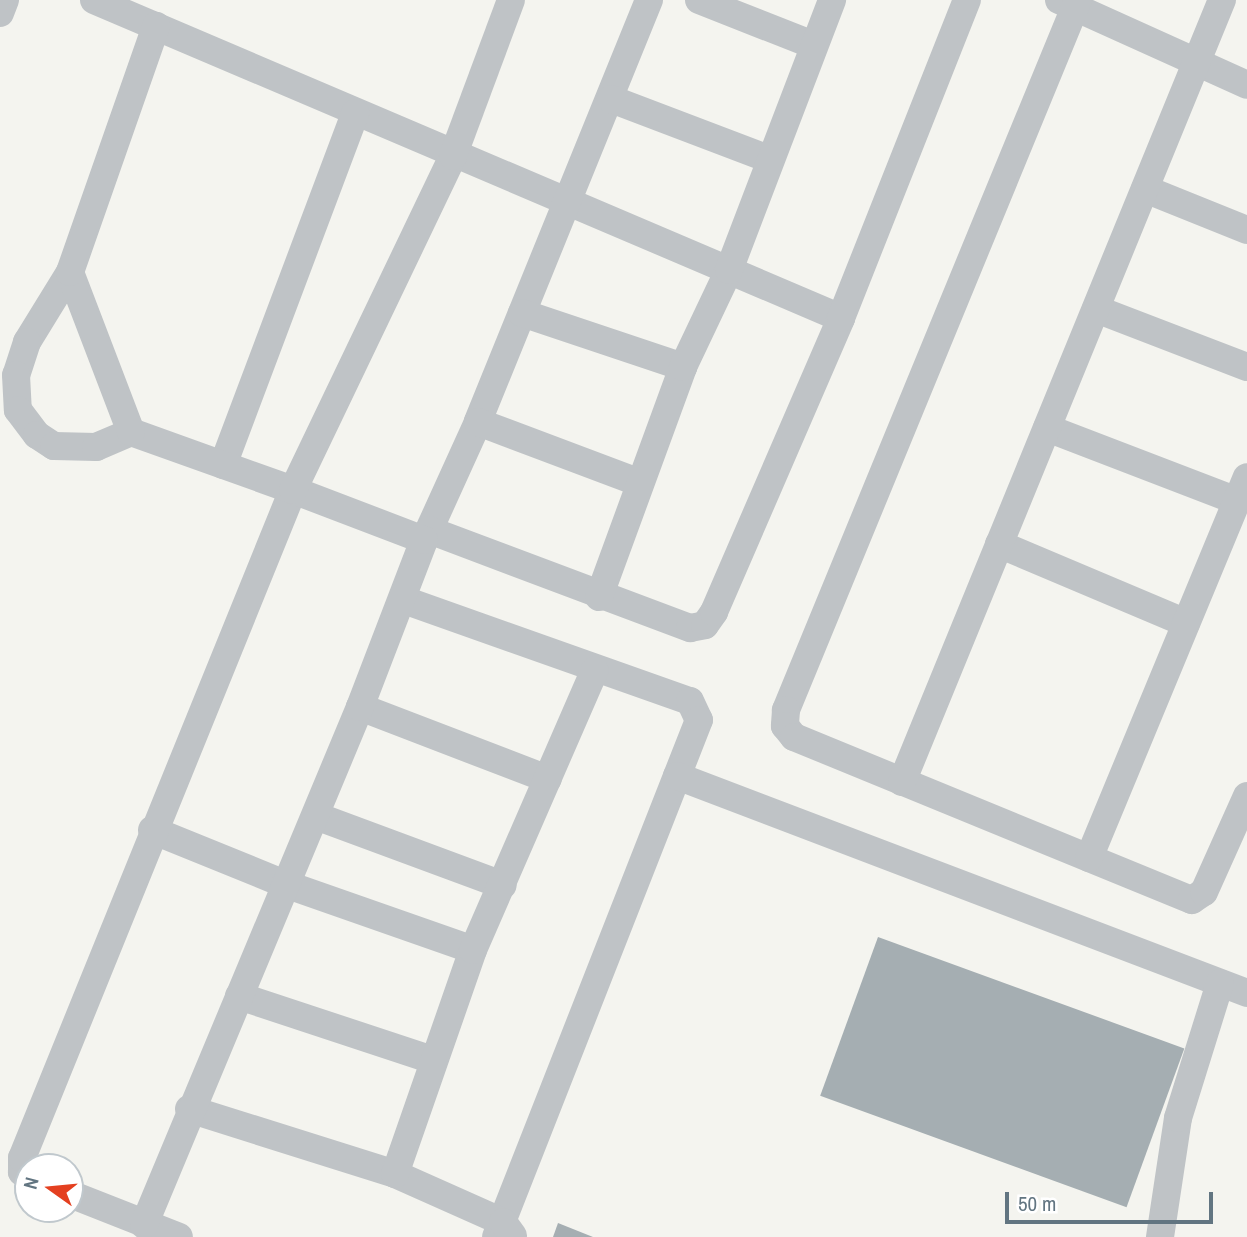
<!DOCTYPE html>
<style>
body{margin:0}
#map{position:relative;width:1247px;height:1237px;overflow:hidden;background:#f4f4ef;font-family:"Archivo Narrow",sans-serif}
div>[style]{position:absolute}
.building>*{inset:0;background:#a5aeb2;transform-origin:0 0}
.minor>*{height:28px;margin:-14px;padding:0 14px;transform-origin:14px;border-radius:14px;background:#bfc3c6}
span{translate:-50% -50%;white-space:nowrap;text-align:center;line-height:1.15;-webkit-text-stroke:7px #fff;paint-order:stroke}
.north{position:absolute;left:14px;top:1153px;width:70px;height:70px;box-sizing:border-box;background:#fff;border:2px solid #c0c8cd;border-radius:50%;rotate:285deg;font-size:19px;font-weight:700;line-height:28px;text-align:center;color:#627581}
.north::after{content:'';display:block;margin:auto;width:24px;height:32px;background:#e44020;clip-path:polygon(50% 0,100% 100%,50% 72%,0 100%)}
.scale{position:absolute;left:1005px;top:1192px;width:208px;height:32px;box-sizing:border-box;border:4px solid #627581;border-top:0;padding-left:9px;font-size:21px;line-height:24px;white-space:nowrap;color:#627581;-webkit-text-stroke:5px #fff;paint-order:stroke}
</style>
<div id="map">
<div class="building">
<i style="left:878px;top:937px;width:326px;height:169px;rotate:20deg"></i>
<i style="clip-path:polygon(558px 1223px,593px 1237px,553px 1237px)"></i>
</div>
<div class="minor">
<i style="left:94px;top:0;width:812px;rotate:23.06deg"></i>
<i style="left:649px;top:0;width:455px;rotate:112.1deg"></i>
<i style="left:478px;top:422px;width:119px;rotate:114.4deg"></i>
<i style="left:429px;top:530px;width:279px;rotate:20.6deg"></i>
<i style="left:690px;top:628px;width:15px;rotate:-11deg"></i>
<i style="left:705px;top:625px;width:16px;rotate:-55deg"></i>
<i style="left:714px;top:612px;width:320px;rotate:-66.6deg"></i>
<i style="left:841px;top:318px;width:342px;rotate:-68.4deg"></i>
<i style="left:699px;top:0;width:123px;rotate:21.5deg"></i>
<i style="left:1059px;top:0;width:206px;rotate:24.3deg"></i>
<i style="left:1078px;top:0;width:768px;rotate:112.36deg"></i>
<i style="left:786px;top:710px;width:16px;rotate:94deg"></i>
<i style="left:785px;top:726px;width:14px;rotate:51deg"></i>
<i style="left:794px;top:737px;width:430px;rotate:22.3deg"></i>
<i style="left:1192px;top:900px;width:14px;rotate:-34deg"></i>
<i style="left:1204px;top:892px;width:105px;rotate:-65.9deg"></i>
<i style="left:0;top:13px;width:14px;rotate:-69deg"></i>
<i style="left:611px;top:99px;width:169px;rotate:20.8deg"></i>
<i style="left:1145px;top:189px;width:110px;rotate:21.9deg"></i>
<i style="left:70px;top:272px;width:82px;rotate:121.6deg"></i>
<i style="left:27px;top:342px;width:35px;rotate:108deg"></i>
<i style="left:16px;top:375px;width:35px;rotate:87deg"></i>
<i style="left:18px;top:410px;width:31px;rotate:53deg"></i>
<i style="left:37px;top:435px;width:20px;rotate:33deg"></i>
<i style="left:54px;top:446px;width:42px;rotate:1.4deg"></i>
<i style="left:96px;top:447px;width:38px;rotate:-23deg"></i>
<i style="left:1096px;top:309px;width:162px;rotate:21deg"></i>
<i style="left:522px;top:313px;width:170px;rotate:18.5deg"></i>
<i style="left:478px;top:422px;width:173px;rotate:20.6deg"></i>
<i style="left:1047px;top:428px;width:204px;rotate:21deg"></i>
<i style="left:223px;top:465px;width:376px;rotate:-69.4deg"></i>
<i style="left:999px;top:544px;width:203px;rotate:22.9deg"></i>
<i style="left:599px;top:597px;width:245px;rotate:-69.9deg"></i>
<i style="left:683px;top:367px;width:107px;rotate:-64.6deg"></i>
<i style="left:729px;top:270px;width:289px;rotate:-69.1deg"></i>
<i style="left:404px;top:600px;width:303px;rotate:19.5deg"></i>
<i style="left:690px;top:701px;width:21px;rotate:65deg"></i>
<i style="left:699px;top:720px;width:555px;rotate:111.44deg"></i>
<i style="left:360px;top:707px;width:201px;rotate:21deg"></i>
<i style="left:677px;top:776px;width:610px;rotate:20.84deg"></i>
<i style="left:902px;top:782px;width:845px;rotate:-67.75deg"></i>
<i style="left:316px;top:816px;width:199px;rotate:20.3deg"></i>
<i style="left:152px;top:830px;width:144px;rotate:22.1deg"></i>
<i style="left:285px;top:884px;width:199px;rotate:19.3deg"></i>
<i style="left:1089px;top:858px;width:412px;rotate:-67.5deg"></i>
<i style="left:239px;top:996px;width:204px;rotate:18.3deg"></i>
<i style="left:189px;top:1109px;width:216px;rotate:17.5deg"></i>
<i style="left:395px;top:1174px;width:118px;rotate:24deg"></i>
<i style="left:503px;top:1222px;width:17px;rotate:54deg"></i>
<i style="left:395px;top:1174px;width:237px;rotate:-70.8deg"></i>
<i style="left:473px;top:950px;width:305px;rotate:-66.5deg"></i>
<i style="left:28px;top:1177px;width:8px;rotate:-140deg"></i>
<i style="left:22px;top:1172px;width:14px;rotate:-90deg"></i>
<i style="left:22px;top:1158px;width:721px;rotate:-67.92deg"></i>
<i style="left:293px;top:490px;width:172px;rotate:-160.3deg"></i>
<i style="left:131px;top:432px;width:171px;rotate:-110.9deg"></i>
<i style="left:70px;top:272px;width:261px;rotate:-70.7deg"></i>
<i style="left:70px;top:1194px;width:117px;rotate:21.5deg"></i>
<i style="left:144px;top:1225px;width:561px;rotate:-67.36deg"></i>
<i style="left:360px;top:707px;width:179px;rotate:-69deg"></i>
<i style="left:424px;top:540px;width:140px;rotate:-159.1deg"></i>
<i style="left:293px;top:490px;width:370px;rotate:-64.4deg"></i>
<i style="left:453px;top:156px;width:166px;rotate:-69.6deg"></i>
<i style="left:1160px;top:1237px;width:120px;rotate:-81.4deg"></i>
<i style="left:1178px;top:1118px;width:141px;rotate:-72.7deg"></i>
</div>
<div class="north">N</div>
<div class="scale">50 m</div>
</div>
